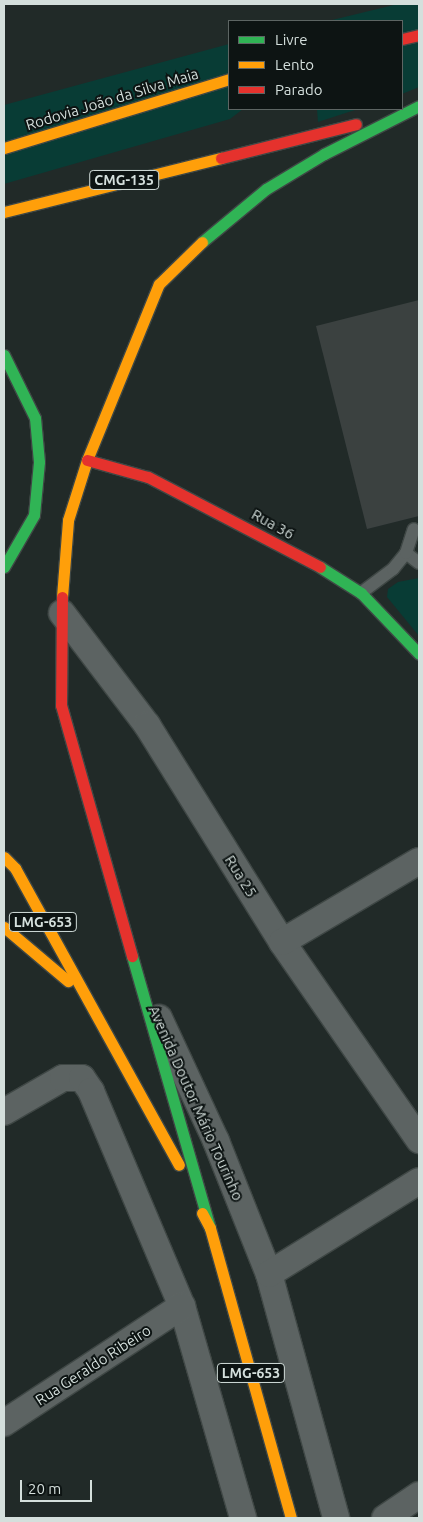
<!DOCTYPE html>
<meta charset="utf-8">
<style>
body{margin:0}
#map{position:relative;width:423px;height:1522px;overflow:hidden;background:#212a28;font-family:Ubuntu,sans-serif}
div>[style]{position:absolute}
.green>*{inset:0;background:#083c35}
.building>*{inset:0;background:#3b4140}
.roads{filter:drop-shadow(1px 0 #3f4745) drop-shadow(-1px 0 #3f4745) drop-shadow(0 1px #3f4745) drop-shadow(0 -1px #3f4745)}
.lane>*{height:12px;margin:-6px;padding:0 6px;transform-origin:6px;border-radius:6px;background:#5c6362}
.street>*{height:26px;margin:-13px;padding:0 13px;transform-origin:13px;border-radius:13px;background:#5c6362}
.fast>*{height:11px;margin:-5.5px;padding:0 5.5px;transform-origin:5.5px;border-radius:5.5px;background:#30b455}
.slow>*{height:11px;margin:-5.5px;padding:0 5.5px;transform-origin:5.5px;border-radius:5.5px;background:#ff9f0a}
.jam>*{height:11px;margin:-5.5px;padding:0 5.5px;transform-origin:5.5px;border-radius:5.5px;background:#e5322d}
span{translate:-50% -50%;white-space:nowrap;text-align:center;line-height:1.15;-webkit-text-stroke:4px #0d1413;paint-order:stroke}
.shield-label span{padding:1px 4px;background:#0d1413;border:1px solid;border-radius:4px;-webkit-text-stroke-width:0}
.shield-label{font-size:14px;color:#d4dfdc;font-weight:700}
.street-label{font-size:15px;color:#d4dfdc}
.frame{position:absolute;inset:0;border:5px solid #d4dfdc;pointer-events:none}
.legend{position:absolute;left:228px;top:20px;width:175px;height:90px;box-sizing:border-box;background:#0d1413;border:1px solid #5d6563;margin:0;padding:6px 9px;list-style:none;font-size:15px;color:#d4dfdc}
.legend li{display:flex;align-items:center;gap:10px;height:25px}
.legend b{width:25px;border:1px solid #5d6563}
.scale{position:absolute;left:20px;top:1480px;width:72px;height:22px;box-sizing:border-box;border:2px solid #d4dfdc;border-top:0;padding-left:6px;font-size:15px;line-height:18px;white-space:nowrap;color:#d4dfdc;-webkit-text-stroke:4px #0d1413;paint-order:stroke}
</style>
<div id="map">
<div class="green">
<i style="clip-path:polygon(398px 4px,419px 4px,419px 87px,402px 94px,402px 21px,328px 21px)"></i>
<i style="clip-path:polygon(229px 44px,229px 109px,243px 109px,230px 119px,4px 184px,4px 105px)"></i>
<i style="clip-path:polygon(317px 109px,358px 109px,318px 122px)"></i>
<i style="clip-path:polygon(419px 578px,419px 636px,387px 597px,388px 589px,398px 582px)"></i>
</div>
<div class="building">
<i style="clip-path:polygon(419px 300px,419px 516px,367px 529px,316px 326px)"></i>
</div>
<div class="roads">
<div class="lane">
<i style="left:406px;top:553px;width:16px;rotate:38deg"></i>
<i style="left:361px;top:593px;width:40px;rotate:-37deg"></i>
<i style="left:393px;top:569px;width:21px;rotate:-51deg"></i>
<i style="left:406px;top:553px;width:25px;rotate:-72deg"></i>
</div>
<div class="street">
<i style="left:62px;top:613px;width:141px;rotate:52.8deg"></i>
<i style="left:147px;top:725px;width:256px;rotate:58.1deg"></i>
<i style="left:282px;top:942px;width:241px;rotate:55.3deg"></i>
<i style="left:282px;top:942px;width:159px;rotate:-30.6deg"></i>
<i style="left:159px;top:1018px;width:136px;rotate:65.1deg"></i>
<i style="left:216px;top:1141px;width:143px;rotate:68.3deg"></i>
<i style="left:269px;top:1274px;width:253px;rotate:74.6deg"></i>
<i style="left:4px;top:1112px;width:68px;rotate:-30deg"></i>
<i style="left:63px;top:1078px;width:19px"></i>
<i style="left:82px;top:1078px;width:16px;rotate:55deg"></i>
<i style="left:91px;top:1091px;width:233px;rotate:67.1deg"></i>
<i style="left:182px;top:1306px;width:221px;rotate:73.9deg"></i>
<i style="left:269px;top:1274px;width:176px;rotate:-31.8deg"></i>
<i style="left:4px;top:1423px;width:213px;rotate:-33.3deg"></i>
<i style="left:385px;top:1518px;width:41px;rotate:-34.1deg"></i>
</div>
<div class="fast">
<i style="left:202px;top:242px;width:83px;rotate:-39.6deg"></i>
<i style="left:266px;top:189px;width:68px;rotate:-31.1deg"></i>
<i style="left:324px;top:154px;width:106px;rotate:-26.8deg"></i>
<i style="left:4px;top:355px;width:70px;rotate:63.8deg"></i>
<i style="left:35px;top:418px;width:44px;rotate:84.8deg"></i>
<i style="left:39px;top:462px;width:53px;rotate:95.4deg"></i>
<i style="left:34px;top:515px;width:60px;rotate:120deg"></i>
<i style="left:320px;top:567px;width:49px;rotate:32.4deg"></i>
<i style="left:361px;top:593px;width:84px;rotate:46.4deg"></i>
<i style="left:132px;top:956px;width:283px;rotate:74deg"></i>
</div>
<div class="slow">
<i style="left:4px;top:148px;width:235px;rotate:-17deg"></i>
<i style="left:4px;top:212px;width:224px;rotate:-14deg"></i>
<i style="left:62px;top:597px;width:77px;rotate:-85.5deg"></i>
<i style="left:68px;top:520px;width:63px;rotate:-72.4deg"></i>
<i style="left:87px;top:460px;width:190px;rotate:-67.8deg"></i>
<i style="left:159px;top:284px;width:60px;rotate:-44.3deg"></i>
<i style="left:4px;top:857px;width:16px;rotate:45deg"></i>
<i style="left:15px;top:868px;width:339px;rotate:61.1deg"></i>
<i style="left:4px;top:927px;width:84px;rotate:40.2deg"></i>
<i style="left:202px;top:1213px;width:17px;rotate:62deg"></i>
<i style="left:210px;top:1228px;width:301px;rotate:74.4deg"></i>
</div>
<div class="jam">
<i style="left:402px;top:39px;width:17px;rotate:-13deg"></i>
<i style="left:221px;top:158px;width:139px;rotate:-14.1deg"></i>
<i style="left:87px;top:460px;width:63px;rotate:15.6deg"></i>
<i style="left:148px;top:477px;width:194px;rotate:27.6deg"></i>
<i style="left:62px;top:597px;width:108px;rotate:90.5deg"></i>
<i style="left:61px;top:705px;width:261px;rotate:74.2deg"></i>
</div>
</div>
<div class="shield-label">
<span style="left:124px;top:180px">CMG-135</span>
<span style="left:43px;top:922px">LMG-653</span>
<span style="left:251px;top:1373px">LMG-653</span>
</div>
<div class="street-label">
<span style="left:112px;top:99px;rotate:-17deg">Rodovia João da Silva Maia</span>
<span style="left:273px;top:524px;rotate:29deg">Rua 36</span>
<span style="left:241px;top:876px;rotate:58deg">Rua 25</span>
<span style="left:196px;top:1103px;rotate:66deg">Avenida Doutor Mário Tourinho</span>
<span style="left:93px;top:1365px;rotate:-33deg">Rua Geraldo Ribeiro</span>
</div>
<div class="frame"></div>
<ul class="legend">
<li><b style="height:6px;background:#30b455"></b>Livre</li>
<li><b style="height:6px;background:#ff9f0a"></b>Lento</li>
<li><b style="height:6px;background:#e5322d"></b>Parado</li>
</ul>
<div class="scale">20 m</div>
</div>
